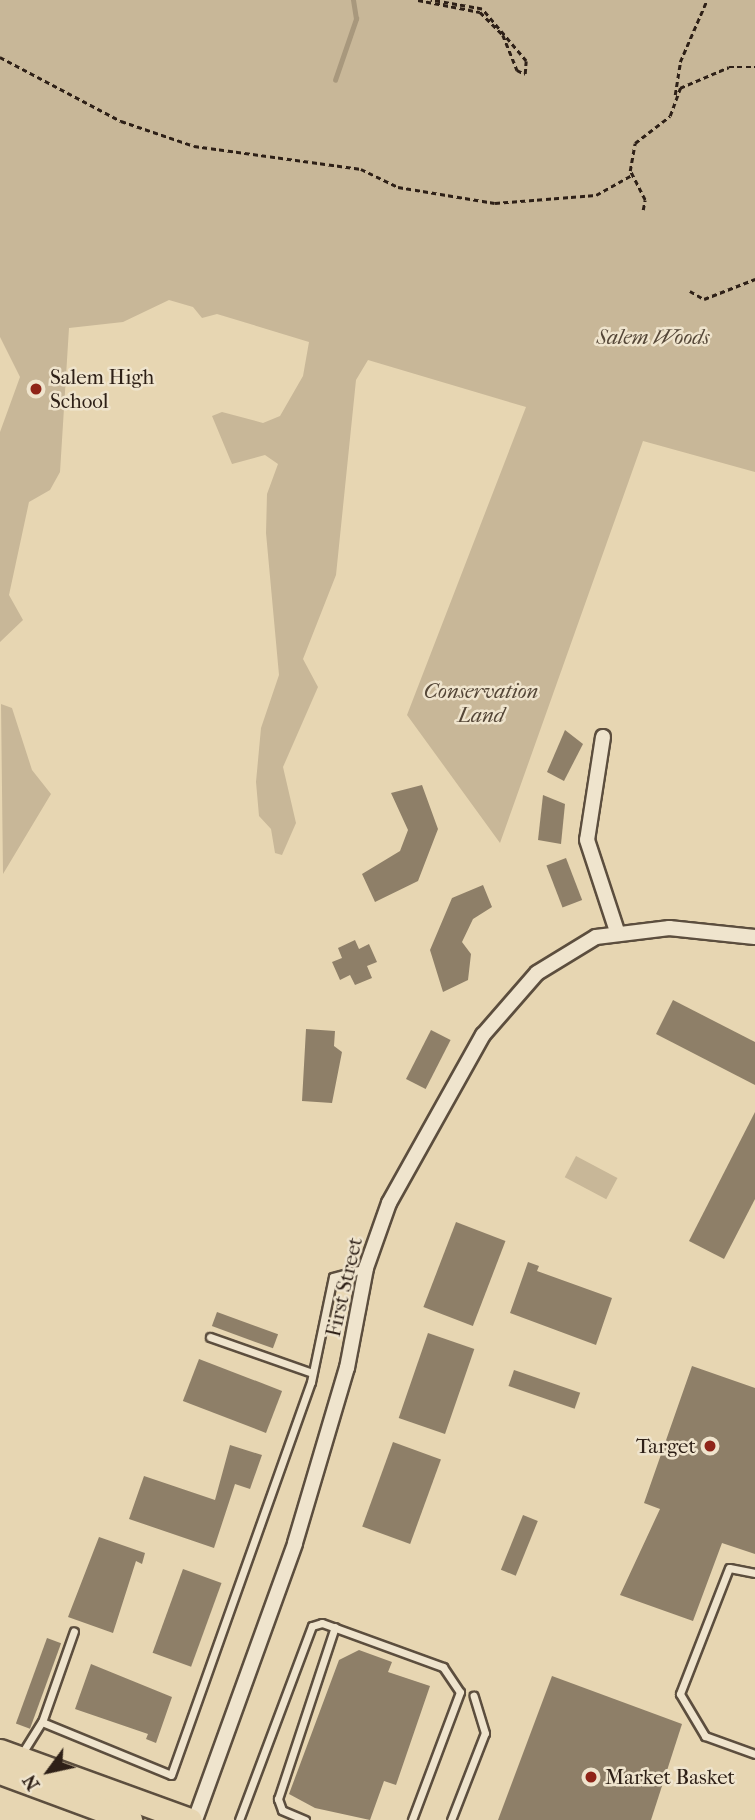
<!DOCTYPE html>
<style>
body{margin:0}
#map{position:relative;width:755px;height:1820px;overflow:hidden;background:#e7d6b2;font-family:"IM FELL French Canon",serif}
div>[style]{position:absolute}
.green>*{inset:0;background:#c8b798;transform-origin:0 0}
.stream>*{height:4.5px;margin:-2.25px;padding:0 2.25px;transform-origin:2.25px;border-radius:2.25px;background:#a8987d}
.building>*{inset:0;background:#8e7f68;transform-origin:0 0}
.path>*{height:2.5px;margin-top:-1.25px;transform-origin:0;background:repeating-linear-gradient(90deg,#2e2017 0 5px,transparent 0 8.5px)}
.roads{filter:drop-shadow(2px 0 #5c4e3e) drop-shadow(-2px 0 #5c4e3e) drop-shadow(0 2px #5c4e3e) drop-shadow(0 -2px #5c4e3e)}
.service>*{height:7px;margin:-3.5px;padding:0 3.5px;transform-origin:3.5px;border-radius:3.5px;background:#efe4cd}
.minor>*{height:14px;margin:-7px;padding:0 7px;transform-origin:7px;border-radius:7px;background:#efe4cd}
.primary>*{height:23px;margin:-11.5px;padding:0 11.5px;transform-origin:11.5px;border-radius:11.5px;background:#e7d6b2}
.dots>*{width:19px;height:19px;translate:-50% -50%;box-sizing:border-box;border:4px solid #efe4cd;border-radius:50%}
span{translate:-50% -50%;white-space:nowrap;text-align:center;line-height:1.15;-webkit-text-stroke:5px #efe4cd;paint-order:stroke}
.park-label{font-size:21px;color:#544637;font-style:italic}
.poi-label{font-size:21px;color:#2e2017}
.left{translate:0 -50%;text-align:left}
.right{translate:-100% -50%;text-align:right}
.street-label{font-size:21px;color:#2e2017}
.north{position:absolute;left:14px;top:1736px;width:70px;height:70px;-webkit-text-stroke:5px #efe4cd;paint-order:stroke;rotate:237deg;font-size:19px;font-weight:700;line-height:28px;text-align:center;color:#2e2017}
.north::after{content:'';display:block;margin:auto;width:24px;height:32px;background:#2e2017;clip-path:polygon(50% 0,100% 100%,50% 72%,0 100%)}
</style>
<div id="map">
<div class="green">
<i style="clip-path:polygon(0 0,755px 0,755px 472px,643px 441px,500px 843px,407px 715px,526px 407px,368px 360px,356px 380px,336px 575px,303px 659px,318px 687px,283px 767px,296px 823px,282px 855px,275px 853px,271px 829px,259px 816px,256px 782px,261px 728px,279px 675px,266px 533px,267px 494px,278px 464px,265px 455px,232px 464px,212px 416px,222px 412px,263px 423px,280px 416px,303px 376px,309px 342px,217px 314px,202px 318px,193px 307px,169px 300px,123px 322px,69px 328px,60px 472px,50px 490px,29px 502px,9px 595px,23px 620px,0 642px,0 432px,20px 377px,0 337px)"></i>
<i style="clip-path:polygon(1px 704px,12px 708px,32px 770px,51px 794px,3px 874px)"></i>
<i style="left:576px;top:1156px;width:47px;height:24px;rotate:28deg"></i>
</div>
<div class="stream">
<i style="left:335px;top:80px;width:65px;rotate:-71deg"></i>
<i style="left:356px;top:19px;width:19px;rotate:-99deg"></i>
</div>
<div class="building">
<i style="clip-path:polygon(565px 730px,583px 744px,564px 781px,547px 772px)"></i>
<i style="clip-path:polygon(422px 785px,438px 829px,418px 881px,375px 902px,362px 874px,400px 851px,408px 830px,391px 793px)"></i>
<i style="clip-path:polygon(543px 795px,565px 804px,561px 844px,538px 840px)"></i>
<i style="left:566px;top:858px;width:45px;height:21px;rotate:69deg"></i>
<i style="clip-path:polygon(483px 885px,492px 907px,473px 919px,462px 942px,471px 954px,468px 980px,443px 992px,430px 950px,452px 898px)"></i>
<i style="clip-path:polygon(355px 940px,359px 949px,369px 944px,377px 962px,367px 966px,372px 978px,355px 985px,350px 975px,340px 980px,332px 962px,342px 958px,338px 948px)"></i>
<i style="clip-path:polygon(673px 1000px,755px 1042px,755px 1085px,656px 1034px)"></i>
<i style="clip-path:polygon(306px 1029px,335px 1031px,334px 1046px,342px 1052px,332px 1103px,302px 1101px)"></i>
<i style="left:431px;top:1030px;width:22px;height:55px;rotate:27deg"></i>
<i style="clip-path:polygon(755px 1112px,755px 1199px,724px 1259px,689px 1241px)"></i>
<i style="left:456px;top:1222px;width:53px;height:91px;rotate:21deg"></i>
<i style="clip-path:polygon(528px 1262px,539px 1266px,537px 1271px,612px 1298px,596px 1345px,510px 1313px)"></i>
<i style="left:217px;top:1312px;width:65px;height:15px;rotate:20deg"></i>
<i style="left:428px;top:1333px;width:49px;height:90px;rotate:19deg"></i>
<i style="left:199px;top:1359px;width:89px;height:45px;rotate:21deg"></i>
<i style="clip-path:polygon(692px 1366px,755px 1388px,755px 1554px,722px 1543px,693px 1621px,620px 1595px,660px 1509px,644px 1503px)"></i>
<i style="left:514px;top:1370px;width:70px;height:17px;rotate:19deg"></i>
<i style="left:393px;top:1442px;width:51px;height:90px;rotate:20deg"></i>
<i style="clip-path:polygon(230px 1445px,262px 1455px,250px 1489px,235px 1484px,214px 1548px,129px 1519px,144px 1476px,215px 1500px)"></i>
<i style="left:523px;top:1515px;width:16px;height:59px;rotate:22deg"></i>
<i style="clip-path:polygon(99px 1537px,145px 1553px,142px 1564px,136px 1561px,113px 1633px,68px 1617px)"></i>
<i style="left:183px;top:1569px;width:41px;height:89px;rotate:20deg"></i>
<i style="left:47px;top:1638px;width:15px;height:91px;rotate:20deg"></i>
<i style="clip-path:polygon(359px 1650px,392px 1662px,388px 1672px,430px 1686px,396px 1785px,384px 1781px,370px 1820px,315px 1808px,289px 1794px,339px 1660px)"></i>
<i style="clip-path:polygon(91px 1664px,172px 1697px,156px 1743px,146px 1739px,148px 1734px,75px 1709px)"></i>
<i style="clip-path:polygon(552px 1676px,682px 1724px,651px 1820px,498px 1820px)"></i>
</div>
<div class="path">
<i style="left:418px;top:0;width:63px;rotate:11deg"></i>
<i style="left:480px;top:12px;width:33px;rotate:45deg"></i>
<i style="left:503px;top:35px;width:38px;rotate:68deg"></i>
<i style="left:517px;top:70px;width:9px;rotate:27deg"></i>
<i style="left:525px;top:74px;width:13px;rotate:-86deg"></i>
<i style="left:526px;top:61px;width:68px;rotate:-130.2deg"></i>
<i style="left:482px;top:9px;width:52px;rotate:-170deg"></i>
<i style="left:0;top:57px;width:137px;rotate:27.9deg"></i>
<i style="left:121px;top:121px;width:77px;rotate:18.9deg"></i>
<i style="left:194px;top:146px;width:169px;rotate:7.8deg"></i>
<i style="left:361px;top:169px;width:41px;rotate:25.9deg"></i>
<i style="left:398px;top:187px;width:98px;rotate:9.4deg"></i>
<i style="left:495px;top:203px;width:101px;rotate:-4.5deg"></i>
<i style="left:596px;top:195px;width:41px;rotate:-29.1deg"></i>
<i style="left:675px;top:95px;width:33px;rotate:-81deg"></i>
<i style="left:680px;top:62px;width:68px;rotate:-66.5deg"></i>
<i style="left:643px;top:210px;width:10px;rotate:-79deg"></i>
<i style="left:645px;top:200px;width:33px;rotate:-117deg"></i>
<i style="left:630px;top:171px;width:28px;rotate:-80deg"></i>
<i style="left:635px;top:143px;width:44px;rotate:-37.6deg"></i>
<i style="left:670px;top:116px;width:30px;rotate:-70deg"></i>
<i style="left:680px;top:88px;width:53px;rotate:-23.2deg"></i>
<i style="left:729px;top:67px;width:26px"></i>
<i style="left:690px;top:291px;width:16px;rotate:30deg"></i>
<i style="left:704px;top:299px;width:55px;rotate:-21.4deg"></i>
</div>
<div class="roads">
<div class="service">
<i style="left:210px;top:1337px;width:108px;rotate:19.4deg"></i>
<i style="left:755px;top:1573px;width:26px;rotate:-169deg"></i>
<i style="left:729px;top:1568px;width:135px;rotate:111.3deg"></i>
<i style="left:680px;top:1694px;width:49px;rotate:59.2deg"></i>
<i style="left:705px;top:1736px;width:53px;rotate:19.8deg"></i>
<i style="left:42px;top:1722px;width:96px;rotate:-70.6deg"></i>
<i style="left:21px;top:1755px;width:39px;rotate:-58deg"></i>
<i style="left:42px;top:1722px;width:139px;rotate:22.3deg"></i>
<i style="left:171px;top:1775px;width:417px;rotate:-70.4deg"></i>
<i style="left:311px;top:1382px;width:107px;rotate:-78.2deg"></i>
<i style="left:333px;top:1277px;width:34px;rotate:-15deg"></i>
<i style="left:239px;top:1820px;width:207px;rotate:-69.4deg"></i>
<i style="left:312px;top:1626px;width:10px;rotate:-17deg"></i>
<i style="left:322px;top:1623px;width:129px;rotate:20deg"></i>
<i style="left:443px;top:1667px;width:30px;rotate:56deg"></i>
<i style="left:460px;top:1692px;width:137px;rotate:110.6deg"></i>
<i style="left:305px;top:1820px;width:25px;rotate:-157deg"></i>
<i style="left:282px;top:1810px;width:12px;rotate:-110deg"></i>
<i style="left:278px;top:1799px;width:181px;rotate:-71.7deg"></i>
<i style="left:451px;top:1820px;width:93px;rotate:-68.7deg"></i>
<i style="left:485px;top:1733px;width:39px;rotate:-107deg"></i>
</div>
<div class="minor">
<i style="left:603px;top:737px;width:104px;rotate:98.8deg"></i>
<i style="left:587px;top:840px;width:96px;rotate:71.8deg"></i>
<i style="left:195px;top:1820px;width:294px;rotate:-70.1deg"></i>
<i style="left:295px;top:1543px;width:183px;rotate:-73.5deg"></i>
<i style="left:347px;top:1368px;width:102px;rotate:-79.2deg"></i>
<i style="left:366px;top:1268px;width:69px;rotate:-70.5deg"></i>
<i style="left:389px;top:1203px;width:193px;rotate:-60.8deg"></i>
<i style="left:483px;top:1035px;width:82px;rotate:-48.9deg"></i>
<i style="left:537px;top:973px;width:69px;rotate:-31.4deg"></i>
<i style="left:596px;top:937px;width:74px;rotate:-7deg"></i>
<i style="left:669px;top:928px;width:86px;rotate:6deg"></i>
</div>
<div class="primary">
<i style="left:0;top:1751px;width:202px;rotate:20deg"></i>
<i style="left:0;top:1772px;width:139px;rotate:20.3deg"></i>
</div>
</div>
<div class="dots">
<i style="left:36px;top:389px;background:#8f2418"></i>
<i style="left:710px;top:1446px;background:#8f2418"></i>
<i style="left:591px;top:1777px;background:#8f2418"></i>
</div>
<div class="park-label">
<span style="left:653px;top:337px">Salem Woods</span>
<span style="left:481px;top:703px">Conservation<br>Land</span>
</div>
<div class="poi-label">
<span class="left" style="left:50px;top:389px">Salem High<br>School</span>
<span class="right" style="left:696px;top:1446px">Target</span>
<span class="left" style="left:605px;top:1777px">Market Basket</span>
</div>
<div class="street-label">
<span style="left:344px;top:1287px;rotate:-77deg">First Street</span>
</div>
<div class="north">N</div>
</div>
